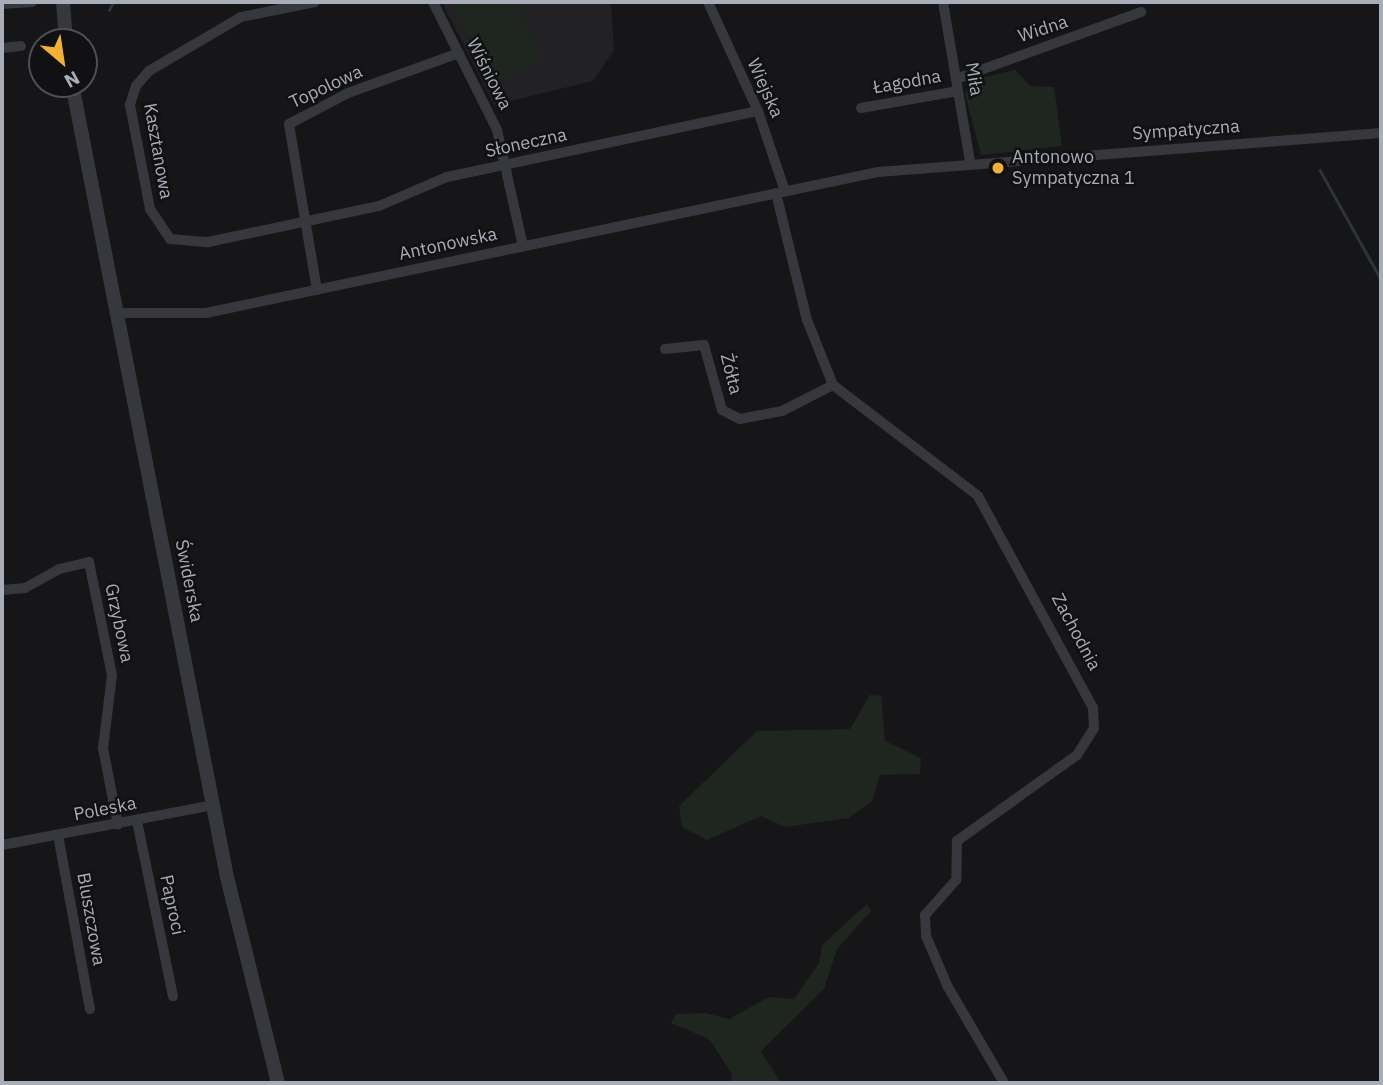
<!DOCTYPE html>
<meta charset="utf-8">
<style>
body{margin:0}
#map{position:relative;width:1383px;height:1085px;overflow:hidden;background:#161618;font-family:"IBM Plex Sans",sans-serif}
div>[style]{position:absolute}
.built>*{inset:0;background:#222225}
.green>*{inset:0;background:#1e261f}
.stream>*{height:2.5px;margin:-1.25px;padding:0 1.25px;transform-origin:1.25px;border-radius:1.25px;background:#2c353c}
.minor>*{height:10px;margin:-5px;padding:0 5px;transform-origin:5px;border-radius:5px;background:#37383d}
.tertiary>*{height:14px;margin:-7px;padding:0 7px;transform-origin:7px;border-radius:7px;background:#37383d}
.dots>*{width:19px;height:19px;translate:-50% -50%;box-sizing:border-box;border:4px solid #111113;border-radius:50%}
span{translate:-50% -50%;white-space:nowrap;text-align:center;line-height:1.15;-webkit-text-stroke:5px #111113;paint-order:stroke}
.street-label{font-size:18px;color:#a8adb8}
.poi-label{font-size:18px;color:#a8adb8}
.left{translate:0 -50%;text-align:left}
.frame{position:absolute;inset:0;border:4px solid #a8adb8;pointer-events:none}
.north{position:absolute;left:28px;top:28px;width:70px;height:70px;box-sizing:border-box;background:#111113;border:2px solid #4d4f55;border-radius:50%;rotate:151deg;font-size:19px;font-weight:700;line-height:28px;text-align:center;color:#a8adb8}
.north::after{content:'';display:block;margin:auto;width:24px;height:32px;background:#f2b134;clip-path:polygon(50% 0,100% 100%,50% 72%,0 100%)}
</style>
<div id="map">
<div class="built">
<i style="clip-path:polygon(442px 2px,611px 2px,614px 50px,593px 81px,494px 105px)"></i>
</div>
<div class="green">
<i style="clip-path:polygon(450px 2px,513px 2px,542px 59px,493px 84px)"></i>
<i style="clip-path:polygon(1015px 70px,1030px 86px,1054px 87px,1062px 146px,981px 155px,965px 94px,969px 81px)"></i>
<i style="clip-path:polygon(870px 695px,881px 696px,885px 741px,921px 758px,920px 774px,880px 775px,872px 801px,849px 818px,785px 827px,761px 816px,707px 840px,682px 827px,679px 806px,757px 731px,850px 729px)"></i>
<i style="clip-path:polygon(867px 904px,871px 911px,837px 949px,824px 989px,761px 1051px,781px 1083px,731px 1083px,732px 1074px,709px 1039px,671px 1023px,676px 1014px,705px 1013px,729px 1019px,769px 997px,794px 999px,819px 963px,822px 945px)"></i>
</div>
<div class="stream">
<i style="left:109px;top:10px;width:9px;rotate:-63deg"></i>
<i style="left:1320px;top:170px;width:125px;rotate:60.8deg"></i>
</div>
<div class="minor">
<i style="left:315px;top:2px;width:76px;rotate:168.5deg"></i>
<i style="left:241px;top:17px;width:107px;rotate:149.6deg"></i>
<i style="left:149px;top:71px;width:20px;rotate:131deg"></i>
<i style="left:136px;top:86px;width:20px;rotate:108deg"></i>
<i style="left:130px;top:105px;width:106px;rotate:79.1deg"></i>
<i style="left:150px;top:209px;width:36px;rotate:56deg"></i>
<i style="left:170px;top:239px;width:38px;rotate:5deg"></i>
<i style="left:208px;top:242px;width:175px;rotate:-11.9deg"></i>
<i style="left:379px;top:206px;width:74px;rotate:-23.1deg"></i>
<i style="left:447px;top:177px;width:318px;rotate:-12deg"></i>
<i style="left:433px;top:2px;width:143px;rotate:63.4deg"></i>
<i style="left:497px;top:130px;width:119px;rotate:77.4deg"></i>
<i style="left:708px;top:2px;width:120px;rotate:65.4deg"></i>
<i style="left:758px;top:111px;width:84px;rotate:71.4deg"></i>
<i style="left:943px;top:2px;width:162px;rotate:80.4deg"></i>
<i style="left:2px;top:4px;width:30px;rotate:-4deg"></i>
<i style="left:2px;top:48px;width:19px;rotate:-6deg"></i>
<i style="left:956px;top:79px;width:197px;rotate:-19.9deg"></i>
<i style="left:861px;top:108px;width:98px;rotate:-9.9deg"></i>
<i style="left:776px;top:193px;width:131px;rotate:76.3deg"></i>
<i style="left:807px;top:320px;width:70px;rotate:68.2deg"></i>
<i style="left:833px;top:385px;width:183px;rotate:37.4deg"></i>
<i style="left:978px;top:496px;width:241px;rotate:61.5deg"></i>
<i style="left:1093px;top:708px;width:20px;rotate:87deg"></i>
<i style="left:1094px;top:728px;width:32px;rotate:122deg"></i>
<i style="left:1077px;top:755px;width:148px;rotate:144.4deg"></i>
<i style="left:957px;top:841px;width:39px;rotate:91deg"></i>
<i style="left:956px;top:880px;width:47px;rotate:131.5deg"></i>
<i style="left:925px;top:915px;width:21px;rotate:87deg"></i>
<i style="left:926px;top:936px;width:56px;rotate:66.7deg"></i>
<i style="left:948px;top:987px;width:111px;rotate:59.7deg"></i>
<i style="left:317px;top:290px;width:168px;rotate:-99.6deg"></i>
<i style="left:289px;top:124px;width:67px;rotate:-27.7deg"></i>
<i style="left:348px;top:93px;width:118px;rotate:-19.8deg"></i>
<i style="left:116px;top:313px;width:90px"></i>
<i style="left:206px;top:313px;width:687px;rotate:-11.85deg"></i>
<i style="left:878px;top:172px;width:505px;rotate:-4.43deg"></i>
<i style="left:665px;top:349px;width:39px;rotate:-6deg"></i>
<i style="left:704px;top:345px;width:67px;rotate:74.5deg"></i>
<i style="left:722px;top:410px;width:20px;rotate:27deg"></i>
<i style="left:740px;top:419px;width:43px;rotate:-10.8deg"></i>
<i style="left:782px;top:411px;width:57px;rotate:-27deg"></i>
<i style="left:2px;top:590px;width:23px;rotate:-5deg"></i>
<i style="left:25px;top:588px;width:39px;rotate:-29deg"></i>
<i style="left:59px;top:569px;width:31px;rotate:-13deg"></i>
<i style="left:89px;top:562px;width:115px;rotate:78.5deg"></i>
<i style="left:112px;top:675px;width:74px;rotate:97deg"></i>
<i style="left:103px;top:748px;width:78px;rotate:79deg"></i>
<i style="left:137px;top:821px;width:179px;rotate:78.4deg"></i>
<i style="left:58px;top:835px;width:177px;rotate:79.6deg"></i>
<i style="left:2px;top:845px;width:216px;rotate:-10.7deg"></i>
</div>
<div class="tertiary">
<i style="left:63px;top:2px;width:40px;rotate:85.7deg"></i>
<i style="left:72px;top:84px;width:808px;rotate:78.94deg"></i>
<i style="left:227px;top:877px;width:212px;rotate:76.1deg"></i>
</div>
<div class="dots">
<i style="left:998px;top:168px;background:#f2b134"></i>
</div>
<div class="street-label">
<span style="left:1043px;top:29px;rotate:-18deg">Widna</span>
<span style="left:489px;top:74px;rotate:63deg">Wiśniowa</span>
<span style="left:974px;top:79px;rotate:81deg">Miła</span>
<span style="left:907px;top:82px;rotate:-10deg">Łagodna</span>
<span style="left:326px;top:87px;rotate:-25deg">Topolowa</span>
<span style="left:765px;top:88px;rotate:66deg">Wiejska</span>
<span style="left:1186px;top:130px;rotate:-4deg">Sympatyczna</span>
<span style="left:526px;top:143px;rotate:-12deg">Słoneczna</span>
<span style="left:158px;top:151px;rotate:80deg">Kasztanowa</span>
<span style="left:448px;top:244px;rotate:-12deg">Antonowska</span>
<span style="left:731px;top:374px;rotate:76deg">Żółta</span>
<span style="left:189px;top:581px;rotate:79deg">Świderska</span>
<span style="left:119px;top:623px;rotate:78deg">Grzybowa</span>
<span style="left:1076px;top:632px;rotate:62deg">Zachodnia</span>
<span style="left:105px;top:809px;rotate:-11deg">Poleska</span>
<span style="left:172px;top:905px;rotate:78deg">Paproci</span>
<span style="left:91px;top:919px;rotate:80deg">Bluszczowa</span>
</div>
<div class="poi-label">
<span class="left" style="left:1012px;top:168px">Antonowo<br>Sympatyczna 1</span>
</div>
<div class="frame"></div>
<div class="north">N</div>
</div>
